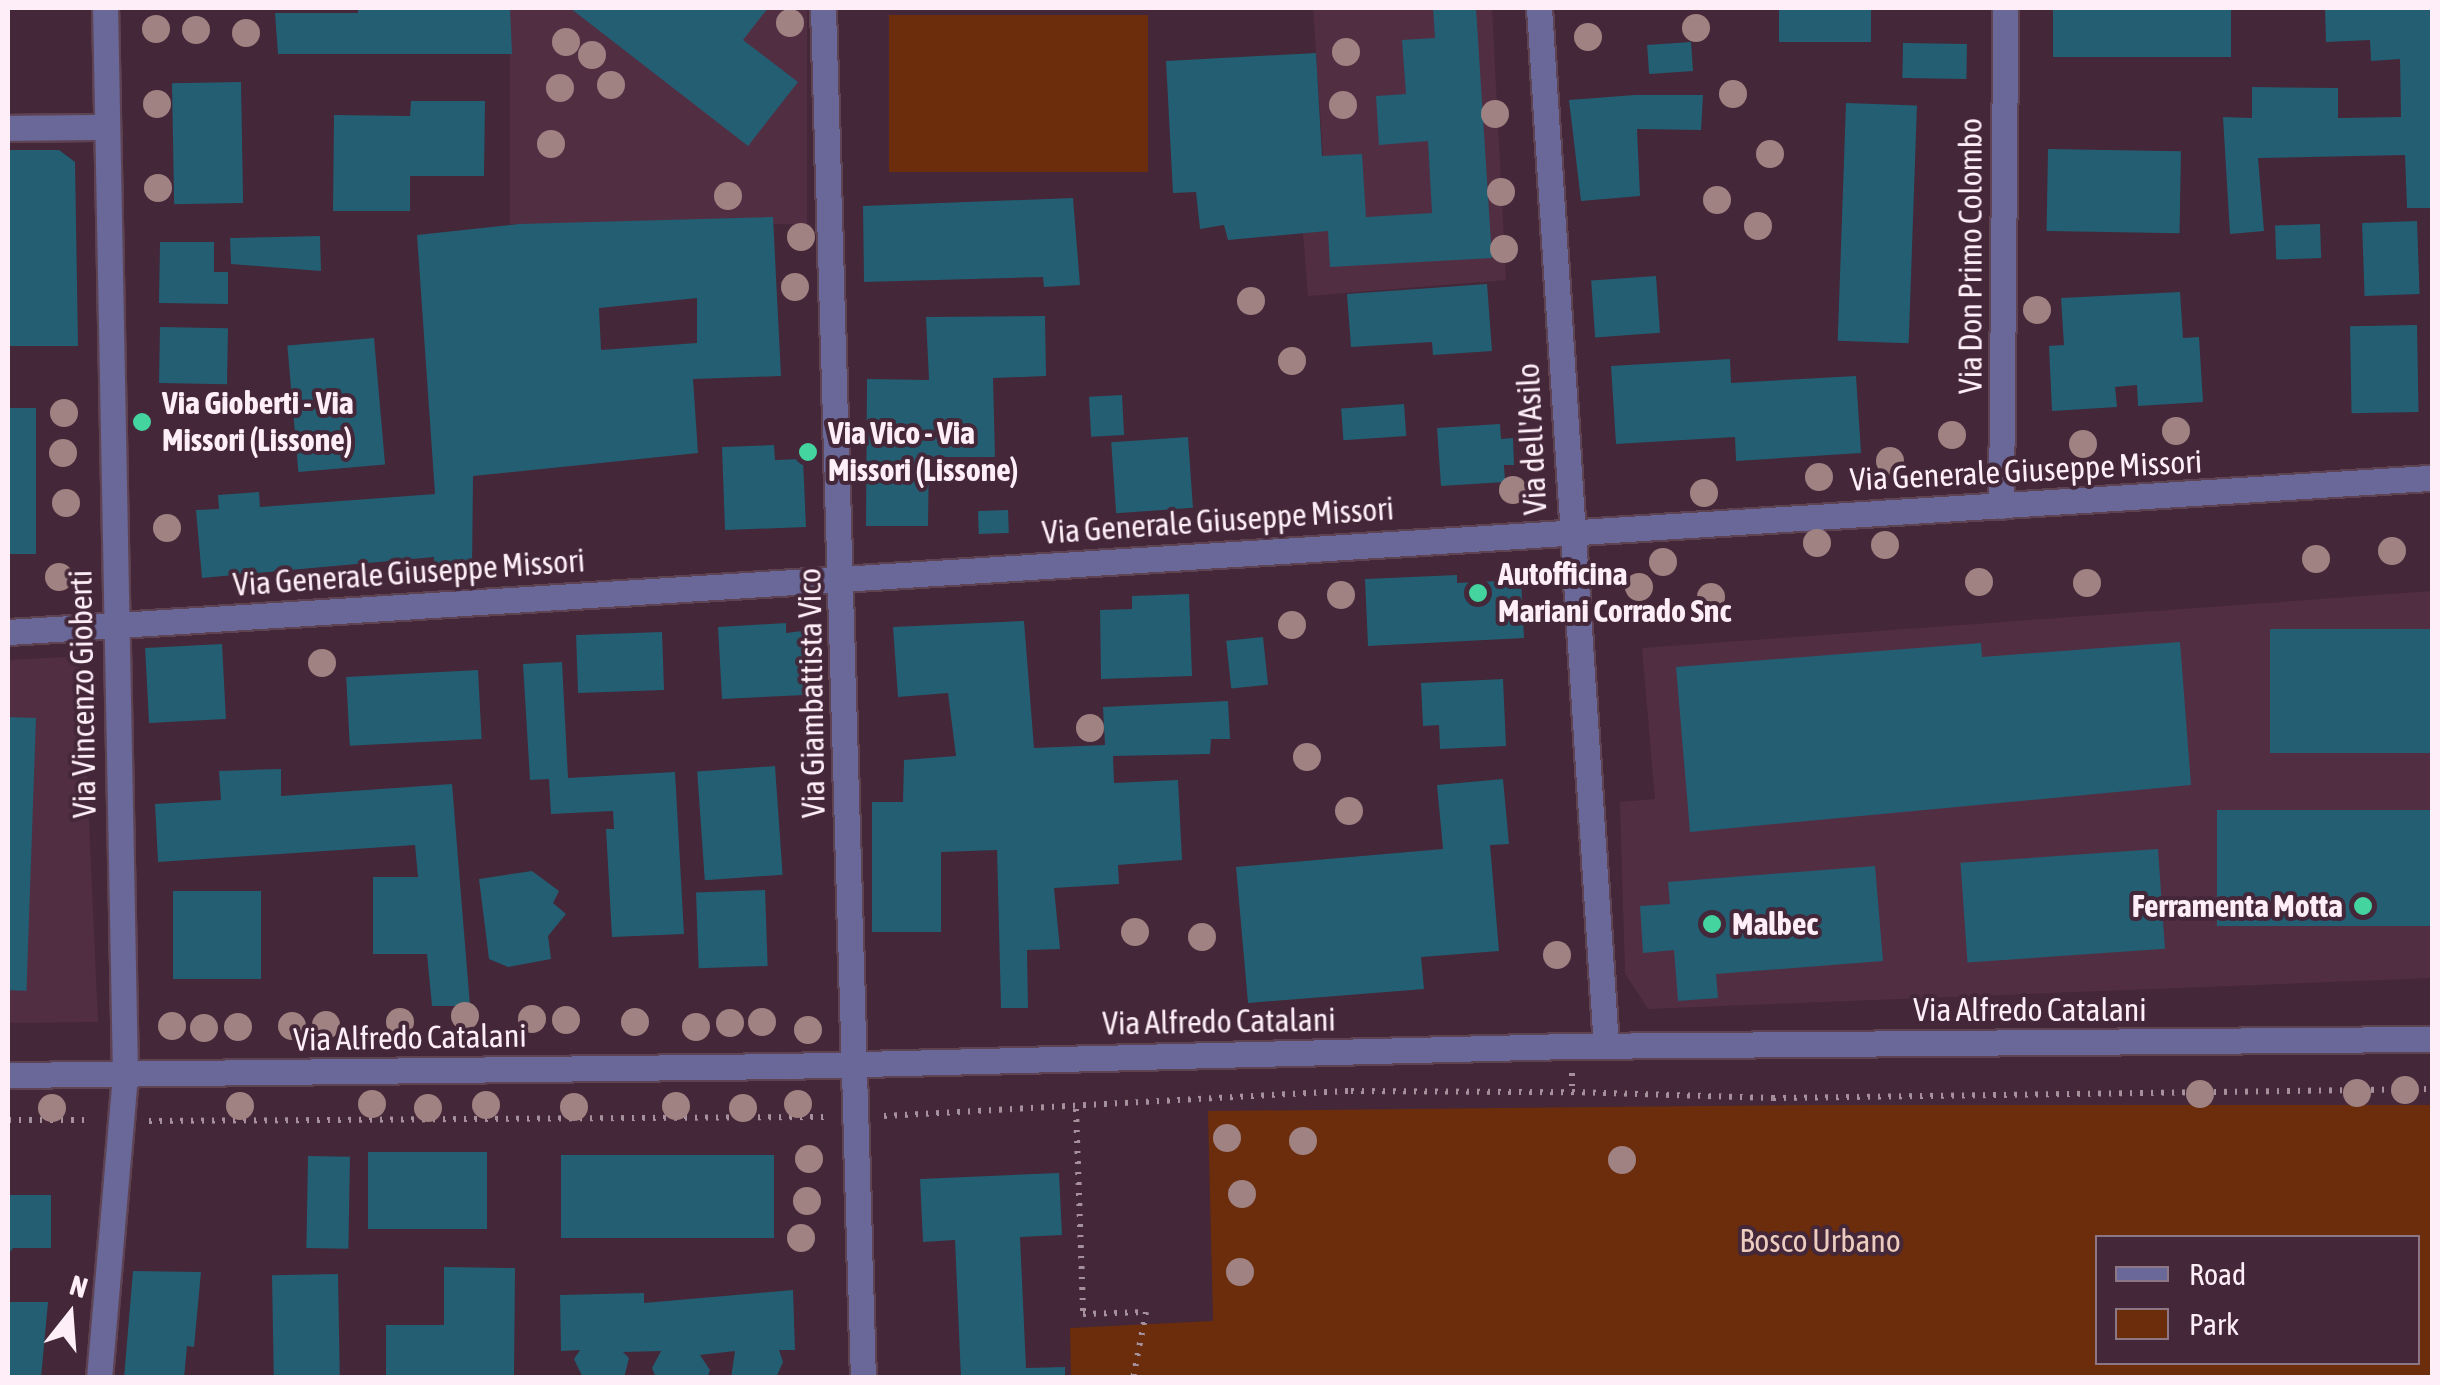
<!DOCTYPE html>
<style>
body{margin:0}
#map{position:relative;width:2440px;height:1385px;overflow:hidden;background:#442738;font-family:"Asap Condensed",sans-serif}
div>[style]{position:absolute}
.built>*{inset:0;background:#522e43;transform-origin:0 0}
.green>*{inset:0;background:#6b2d0c;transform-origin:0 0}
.building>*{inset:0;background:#245e72;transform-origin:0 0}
.path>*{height:6px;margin-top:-3px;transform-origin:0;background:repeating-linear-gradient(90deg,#a6909c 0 2.5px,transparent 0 10.5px)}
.roads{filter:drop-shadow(2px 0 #5e4353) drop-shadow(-2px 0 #5e4353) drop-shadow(0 2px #5e4353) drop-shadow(0 -2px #5e4353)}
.minor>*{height:25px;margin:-12.5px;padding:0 12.5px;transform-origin:12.5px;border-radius:12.5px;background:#696899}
.tertiary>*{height:25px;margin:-12.5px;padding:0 12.5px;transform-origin:12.5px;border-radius:12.5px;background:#696899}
.trees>*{width:28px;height:28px;margin:-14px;border-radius:50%;background:#a08282}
.dots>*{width:28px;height:28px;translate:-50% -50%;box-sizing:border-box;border:5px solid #442738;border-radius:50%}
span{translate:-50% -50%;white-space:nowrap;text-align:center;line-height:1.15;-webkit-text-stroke:8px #442738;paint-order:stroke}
.street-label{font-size:32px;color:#feeef7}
.poi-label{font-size:32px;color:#feeef7;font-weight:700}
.left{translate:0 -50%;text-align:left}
.right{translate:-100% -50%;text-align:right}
.park-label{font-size:32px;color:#ebccbf}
.frame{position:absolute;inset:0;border:10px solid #feeef7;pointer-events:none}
.legend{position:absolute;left:2095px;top:1235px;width:325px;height:130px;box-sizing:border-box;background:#442738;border:2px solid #8e7784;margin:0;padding:12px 18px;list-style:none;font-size:30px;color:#feeef7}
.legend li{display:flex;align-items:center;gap:20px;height:50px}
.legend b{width:50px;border:2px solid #8e7784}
.north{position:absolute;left:20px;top:1265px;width:100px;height:100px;-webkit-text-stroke:8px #442738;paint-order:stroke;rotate:17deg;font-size:28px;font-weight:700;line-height:40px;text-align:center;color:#feeef7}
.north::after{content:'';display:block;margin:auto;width:35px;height:45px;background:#feeef7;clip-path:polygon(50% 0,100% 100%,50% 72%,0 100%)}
</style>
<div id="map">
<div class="built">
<i style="left:510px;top:8px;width:297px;height:216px"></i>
<i style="clip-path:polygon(1313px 8px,1492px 8px,1506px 280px,1308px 296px,1303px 233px,1328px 231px)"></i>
<i style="clip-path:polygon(2432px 591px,2432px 978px,1648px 1009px,1625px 973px,1620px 802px,1655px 799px,1642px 648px)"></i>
<i style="clip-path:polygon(67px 657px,82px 667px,98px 1022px,8px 1023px,8px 660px)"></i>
</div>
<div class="green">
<i style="left:889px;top:15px;width:259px;height:157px"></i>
<i style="clip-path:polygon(evenodd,1810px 1105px,2432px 1105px,2432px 1377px,1071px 1377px,1070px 1328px,1213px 1321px,1208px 1111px,1810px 1105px,2098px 1238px,2418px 1238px,2418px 1362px,2098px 1362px,2098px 1238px)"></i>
</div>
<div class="building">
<i style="clip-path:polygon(358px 8px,510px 8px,512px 54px,278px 54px,275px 13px,358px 13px)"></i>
<i style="clip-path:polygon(570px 8px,768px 8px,743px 40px,798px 82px,748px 146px)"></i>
<i style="clip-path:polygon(1433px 8px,1476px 8px,1492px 258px,1330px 267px,1328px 231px,1228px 240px,1224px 225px,1200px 229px,1196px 192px,1173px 193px,1166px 61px,1316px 53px,1322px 156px,1362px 154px,1366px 217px,1432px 213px,1428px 141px,1379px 145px,1376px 96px,1406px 94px,1402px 40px,1435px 38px)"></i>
<i style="left:1779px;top:8px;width:92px;height:34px"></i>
<i style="left:2053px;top:8px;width:178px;height:49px"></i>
<i style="clip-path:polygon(2325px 8px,2432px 8px,2432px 208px,2407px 208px,2405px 155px,2258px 158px,2264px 231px,2230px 234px,2223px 117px,2252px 118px,2252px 87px,2338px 88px,2338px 118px,2401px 117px,2400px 59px,2371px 61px,2370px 40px,2326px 42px)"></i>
<i style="left:1691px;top:42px;width:29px;height:44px;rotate:86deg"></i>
<i style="left:1903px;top:43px;width:64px;height:35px;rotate:1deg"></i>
<i style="left:241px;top:82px;width:121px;height:69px;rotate:89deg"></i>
<i style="clip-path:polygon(1635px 95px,1703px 95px,1701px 130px,1637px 129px,1640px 196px,1581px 201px,1569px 100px)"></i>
<i style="clip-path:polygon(411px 101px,485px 101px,484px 176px,410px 176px,410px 211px,333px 211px,334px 115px,410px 116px)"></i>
<i style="left:1846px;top:103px;width:71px;height:238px;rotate:2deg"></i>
<i style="left:2048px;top:149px;width:133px;height:82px;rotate:1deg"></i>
<i style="clip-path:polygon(8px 150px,59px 150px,75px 162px,78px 346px,8px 346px)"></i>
<i style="clip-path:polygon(1073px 198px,1080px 285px,1044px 287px,1043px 277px,864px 282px,863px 206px)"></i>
<i style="clip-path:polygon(evenodd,773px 217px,781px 376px,693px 379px,698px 453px,473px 476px,472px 571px,433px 572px,434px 557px,202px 578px,196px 510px,219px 509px,218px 495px,259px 492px,260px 507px,435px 494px,417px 235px,519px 224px,773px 217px,697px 298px,697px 343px,601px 350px,599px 308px,697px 298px)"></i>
<i style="left:2417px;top:221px;width:73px;height:55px;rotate:88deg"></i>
<i style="left:2320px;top:224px;width:34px;height:45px;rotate:88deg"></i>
<i style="clip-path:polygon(320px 236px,321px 271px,231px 264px,230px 238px)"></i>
<i style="clip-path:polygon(160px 242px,214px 242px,214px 272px,228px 272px,228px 304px,159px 303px)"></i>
<i style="left:1656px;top:276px;width:57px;height:65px;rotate:86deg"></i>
<i style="clip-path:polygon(1487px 284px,1492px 351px,1433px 355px,1432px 342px,1351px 347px,1347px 294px)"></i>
<i style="clip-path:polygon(2180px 292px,2183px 338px,2199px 337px,2203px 402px,2138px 406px,2137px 385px,2115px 387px,2117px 407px,2052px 411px,2049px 346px,2064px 345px,2061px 298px)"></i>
<i style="clip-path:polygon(1045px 316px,1046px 376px,993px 378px,995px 457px,929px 457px,928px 526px,866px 526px,867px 379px,929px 380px,926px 317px)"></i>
<i style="left:2417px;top:325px;width:87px;height:67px;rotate:89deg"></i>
<i style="left:160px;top:327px;width:68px;height:56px;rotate:1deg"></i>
<i style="left:374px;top:338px;width:127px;height:87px;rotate:85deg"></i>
<i style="clip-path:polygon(1730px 359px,1731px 383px,1856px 376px,1861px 453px,1736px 461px,1735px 437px,1616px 444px,1611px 366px)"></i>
<i style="left:1122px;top:395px;width:40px;height:33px;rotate:87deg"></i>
<i style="left:1404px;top:404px;width:32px;height:63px;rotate:86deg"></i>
<i style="left:8px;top:408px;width:28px;height:146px"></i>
<i style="clip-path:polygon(1500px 424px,1501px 439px,1513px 438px,1514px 465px,1504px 465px,1505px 482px,1441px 486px,1437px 428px)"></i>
<i style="left:1188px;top:437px;width:71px;height:77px;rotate:86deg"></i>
<i style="clip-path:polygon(774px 445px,775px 460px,803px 459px,806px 527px,725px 530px,722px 447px)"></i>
<i style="left:1008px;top:510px;width:23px;height:30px;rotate:88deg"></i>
<i style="clip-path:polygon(1457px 575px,1457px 583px,1521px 580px,1524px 638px,1368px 646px,1365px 579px)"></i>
<i style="clip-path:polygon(1189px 594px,1192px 676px,1101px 679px,1100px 610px,1132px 609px,1132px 596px)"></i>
<i style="clip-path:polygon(1024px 621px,1034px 748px,1105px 745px,1103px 707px,1228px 701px,1230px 739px,1211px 739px,1210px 754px,1113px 756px,1114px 783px,1178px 780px,1182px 860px,1118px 865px,1119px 884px,1054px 888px,1060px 949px,1027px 950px,1028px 1008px,1001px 1008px,997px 850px,941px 852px,941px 932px,872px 932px,872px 802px,903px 802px,904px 760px,956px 756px,948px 693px,898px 697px,893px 627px)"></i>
<i style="clip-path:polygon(786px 623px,786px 633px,802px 631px,805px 695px,722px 699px,718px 627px)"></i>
<i style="left:2432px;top:629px;width:124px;height:162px;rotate:90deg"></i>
<i style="left:662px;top:632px;width:58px;height:86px;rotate:88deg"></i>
<i style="left:1263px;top:637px;width:48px;height:37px;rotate:84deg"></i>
<i style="clip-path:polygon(2180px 642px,2191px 785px,1690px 832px,1676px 667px,1981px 643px,1982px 657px)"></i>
<i style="left:222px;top:644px;width:75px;height:77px;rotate:87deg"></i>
<i style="clip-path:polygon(562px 662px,568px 778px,675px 772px,684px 934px,612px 937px,606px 829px,614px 829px,613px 811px,551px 814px,549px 779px,530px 780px,523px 664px)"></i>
<i style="left:478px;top:670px;width:69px;height:132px;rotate:87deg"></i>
<i style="clip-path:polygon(1503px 679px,1506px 746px,1440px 749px,1439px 725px,1423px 726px,1421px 683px)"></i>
<i style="left:8px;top:717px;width:28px;height:273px;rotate:2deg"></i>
<i style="left:775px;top:766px;width:109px;height:78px;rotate:86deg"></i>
<i style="clip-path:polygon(281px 769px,281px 796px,452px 784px,470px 1006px,432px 1006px,427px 954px,373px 954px,373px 877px,418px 877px,415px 845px,158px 862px,155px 804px,221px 800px,219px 771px)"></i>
<i style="clip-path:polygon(1503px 779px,1509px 844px,1490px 845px,1499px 951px,1421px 957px,1424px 989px,1248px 1003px,1236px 867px,1443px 849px,1437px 785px)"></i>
<i style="left:2432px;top:810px;width:116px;height:215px;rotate:90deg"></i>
<i style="left:2158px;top:849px;width:100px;height:198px;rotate:86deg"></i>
<i style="clip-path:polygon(1875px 866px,1883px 961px,1716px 974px,1718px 998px,1678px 1001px,1674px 950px,1643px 953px,1640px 906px,1670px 904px,1668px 882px)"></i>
<i style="clip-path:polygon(532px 871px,559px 891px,553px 903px,566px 914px,548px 936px,551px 959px,508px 967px,489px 959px,479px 879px)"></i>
<i style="left:765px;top:890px;width:76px;height:69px;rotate:88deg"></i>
<i style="left:173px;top:891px;width:88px;height:88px"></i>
<i style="left:368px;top:1152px;width:119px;height:77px"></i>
<i style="left:561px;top:1155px;width:213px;height:83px"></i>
<i style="left:308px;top:1156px;width:42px;height:92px;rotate:1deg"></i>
<i style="clip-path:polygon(1059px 1173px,1062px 1235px,1020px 1237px,1026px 1368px,1065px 1367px,1065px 1378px,961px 1378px,955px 1240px,923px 1242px,920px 1179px)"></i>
<i style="clip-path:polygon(8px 1195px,51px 1195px,51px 1248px,13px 1248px,8px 1255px)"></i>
<i style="clip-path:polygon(444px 1267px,515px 1268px,514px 1378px,386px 1378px,386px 1325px,444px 1325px)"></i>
<i style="clip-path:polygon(133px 1271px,201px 1272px,194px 1347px,187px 1346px,184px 1378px,124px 1378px)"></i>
<i style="left:338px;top:1274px;width:104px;height:66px;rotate:89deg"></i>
<i style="clip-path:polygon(793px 1290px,795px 1350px,779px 1350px,783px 1362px,776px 1378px,731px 1378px,735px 1351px,700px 1355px,710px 1370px,707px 1378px,656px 1378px,652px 1368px,661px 1351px,623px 1352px,629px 1358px,624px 1378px,583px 1378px,574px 1359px,580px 1350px,561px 1351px,560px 1295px,644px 1293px,644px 1303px)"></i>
<i style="clip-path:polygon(8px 1302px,48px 1302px,41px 1378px,8px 1378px)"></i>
</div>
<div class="path">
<i style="left:1572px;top:1073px;width:19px;rotate:90deg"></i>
<i style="left:1572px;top:1092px;width:201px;rotate:1.7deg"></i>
<i style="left:1773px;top:1098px;width:659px;rotate:-0.78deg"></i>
<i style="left:1076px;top:1109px;width:205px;rotate:88deg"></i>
<i style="left:1083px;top:1314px;width:63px;rotate:-1.8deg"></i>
<i style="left:1146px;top:1312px;width:67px;rotate:101.1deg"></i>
<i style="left:884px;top:1116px;width:468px;rotate:-3.1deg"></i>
<i style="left:1351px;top:1091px;width:221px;rotate:0.3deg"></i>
<i style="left:8px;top:1120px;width:83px"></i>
<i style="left:149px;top:1121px;width:677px;rotate:-0.34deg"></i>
</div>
<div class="roads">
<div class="minor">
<i style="left:823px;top:8px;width:1371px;rotate:88.33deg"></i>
<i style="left:1539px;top:8px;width:1040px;rotate:86.31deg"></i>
<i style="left:8px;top:128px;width:98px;rotate:-0.6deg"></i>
<i style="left:2001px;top:506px;width:498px;rotate:-89.5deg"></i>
<i style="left:8px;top:632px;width:2429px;rotate:-3.64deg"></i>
<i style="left:99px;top:1378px;width:304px;rotate:-85.1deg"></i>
<i style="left:125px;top:1075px;width:1067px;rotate:-91.07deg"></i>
</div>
<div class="tertiary">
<i style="left:8px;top:1075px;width:776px;rotate:-0.66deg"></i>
<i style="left:784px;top:1066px;width:787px;rotate:-1.46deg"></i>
<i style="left:1571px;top:1046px;width:861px;rotate:-0.47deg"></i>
</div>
</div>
<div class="trees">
<i style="left:790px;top:23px"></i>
<i style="left:1696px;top:28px"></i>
<i style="left:156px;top:29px"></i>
<i style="left:196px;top:30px"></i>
<i style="left:246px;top:33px"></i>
<i style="left:1588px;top:37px"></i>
<i style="left:566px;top:42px"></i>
<i style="left:1346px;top:52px"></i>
<i style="left:592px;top:55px"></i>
<i style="left:611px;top:85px"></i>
<i style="left:560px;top:88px"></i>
<i style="left:1733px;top:94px"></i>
<i style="left:157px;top:104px"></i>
<i style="left:1343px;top:105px"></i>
<i style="left:1495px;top:114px"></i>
<i style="left:551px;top:144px"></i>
<i style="left:1770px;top:154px"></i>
<i style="left:158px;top:188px"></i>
<i style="left:1501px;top:192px"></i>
<i style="left:728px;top:196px"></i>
<i style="left:1717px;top:200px"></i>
<i style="left:1758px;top:226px"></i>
<i style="left:801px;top:237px"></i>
<i style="left:1504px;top:249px"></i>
<i style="left:795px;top:287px"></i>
<i style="left:1251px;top:301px"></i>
<i style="left:2037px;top:310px"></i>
<i style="left:1292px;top:361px"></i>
<i style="left:64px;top:413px"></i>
<i style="left:2176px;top:431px"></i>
<i style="left:1952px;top:435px"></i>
<i style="left:2083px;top:444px"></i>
<i style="left:63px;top:453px"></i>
<i style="left:1890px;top:461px"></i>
<i style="left:1819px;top:477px"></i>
<i style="left:1513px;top:490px"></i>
<i style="left:1704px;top:493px"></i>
<i style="left:66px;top:503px"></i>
<i style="left:167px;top:528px"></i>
<i style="left:1817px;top:543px"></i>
<i style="left:1885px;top:545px"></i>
<i style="left:2392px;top:551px"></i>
<i style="left:2316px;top:559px"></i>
<i style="left:1663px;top:562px"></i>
<i style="left:59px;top:577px"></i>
<i style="left:1979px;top:582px"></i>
<i style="left:2087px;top:583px"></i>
<i style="left:1639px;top:587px"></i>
<i style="left:1341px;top:595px"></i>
<i style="left:1711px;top:597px"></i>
<i style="left:1292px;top:625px"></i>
<i style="left:322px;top:663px"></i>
<i style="left:1090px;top:728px"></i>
<i style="left:1307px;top:757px"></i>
<i style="left:1349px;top:811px"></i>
<i style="left:1135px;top:932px"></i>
<i style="left:1202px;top:937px"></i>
<i style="left:1557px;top:955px"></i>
<i style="left:465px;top:1016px"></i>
<i style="left:532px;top:1019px"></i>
<i style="left:566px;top:1020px"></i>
<i style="left:400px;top:1022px"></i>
<i style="left:635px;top:1022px"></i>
<i style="left:762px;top:1022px"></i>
<i style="left:730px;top:1023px"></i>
<i style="left:326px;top:1025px"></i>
<i style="left:172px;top:1026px"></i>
<i style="left:292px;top:1026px"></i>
<i style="left:238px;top:1027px"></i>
<i style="left:696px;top:1027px"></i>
<i style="left:204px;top:1028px"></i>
<i style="left:808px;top:1030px"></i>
<i style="left:2405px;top:1090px"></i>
<i style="left:2357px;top:1093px"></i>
<i style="left:2200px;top:1094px"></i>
<i style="left:372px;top:1104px"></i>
<i style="left:798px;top:1104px"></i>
<i style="left:486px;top:1105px"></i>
<i style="left:240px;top:1106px"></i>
<i style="left:676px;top:1106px"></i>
<i style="left:574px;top:1107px"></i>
<i style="left:52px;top:1108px"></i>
<i style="left:428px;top:1108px"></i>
<i style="left:743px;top:1108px"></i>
<i style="left:1227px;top:1138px"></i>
<i style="left:1303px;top:1141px"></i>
<i style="left:809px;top:1159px"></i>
<i style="left:1622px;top:1160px"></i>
<i style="left:1242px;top:1194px"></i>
<i style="left:807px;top:1201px"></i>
<i style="left:801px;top:1238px"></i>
<i style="left:1240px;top:1272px"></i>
</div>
<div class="dots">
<i style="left:142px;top:422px;background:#44d49f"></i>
<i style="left:808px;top:452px;background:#44d49f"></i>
<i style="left:1478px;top:593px;background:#44d49f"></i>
<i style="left:2363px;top:906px;background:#44d49f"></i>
<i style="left:1712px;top:924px;background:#44d49f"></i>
</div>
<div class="street-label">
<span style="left:1971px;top:256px;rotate:-90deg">Via Don Primo Colombo</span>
<span style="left:1532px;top:439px;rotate:-93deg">Via dell'Asilo</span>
<span style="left:2026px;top:471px;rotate:-3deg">Via Generale Giuseppe Missori</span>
<span style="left:1218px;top:521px;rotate:-4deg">Via Generale Giuseppe Missori</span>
<span style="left:409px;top:573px;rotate:-4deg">Via Generale Giuseppe Missori</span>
<span style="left:812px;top:693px;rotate:-91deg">Via Giambattista Vico</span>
<span style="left:83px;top:694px;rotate:-91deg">Via Vincenzo Gioberti</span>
<span style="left:2030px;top:1010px">Via Alfredo Catalani</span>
<span style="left:1219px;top:1022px;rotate:-1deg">Via Alfredo Catalani</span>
<span style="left:410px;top:1038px;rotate:-1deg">Via Alfredo Catalani</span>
</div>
<div class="poi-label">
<span class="left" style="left:162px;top:422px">Via Gioberti - Via<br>Missori (Lissone)</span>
<span class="left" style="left:828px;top:452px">Via Vico - Via<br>Missori (Lissone)</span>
<span class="left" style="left:1498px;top:593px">Autofficina<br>Mariani Corrado Snc</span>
<span class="right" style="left:2343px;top:906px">Ferramenta Motta</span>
<span class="left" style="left:1732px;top:924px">Malbec</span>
</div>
<div class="park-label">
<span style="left:1820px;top:1241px">Bosco Urbano</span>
</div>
<div class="frame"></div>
<ul class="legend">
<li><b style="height:12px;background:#696899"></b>Road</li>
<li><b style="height:28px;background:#6b2d0c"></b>Park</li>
</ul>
<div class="north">N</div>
</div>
